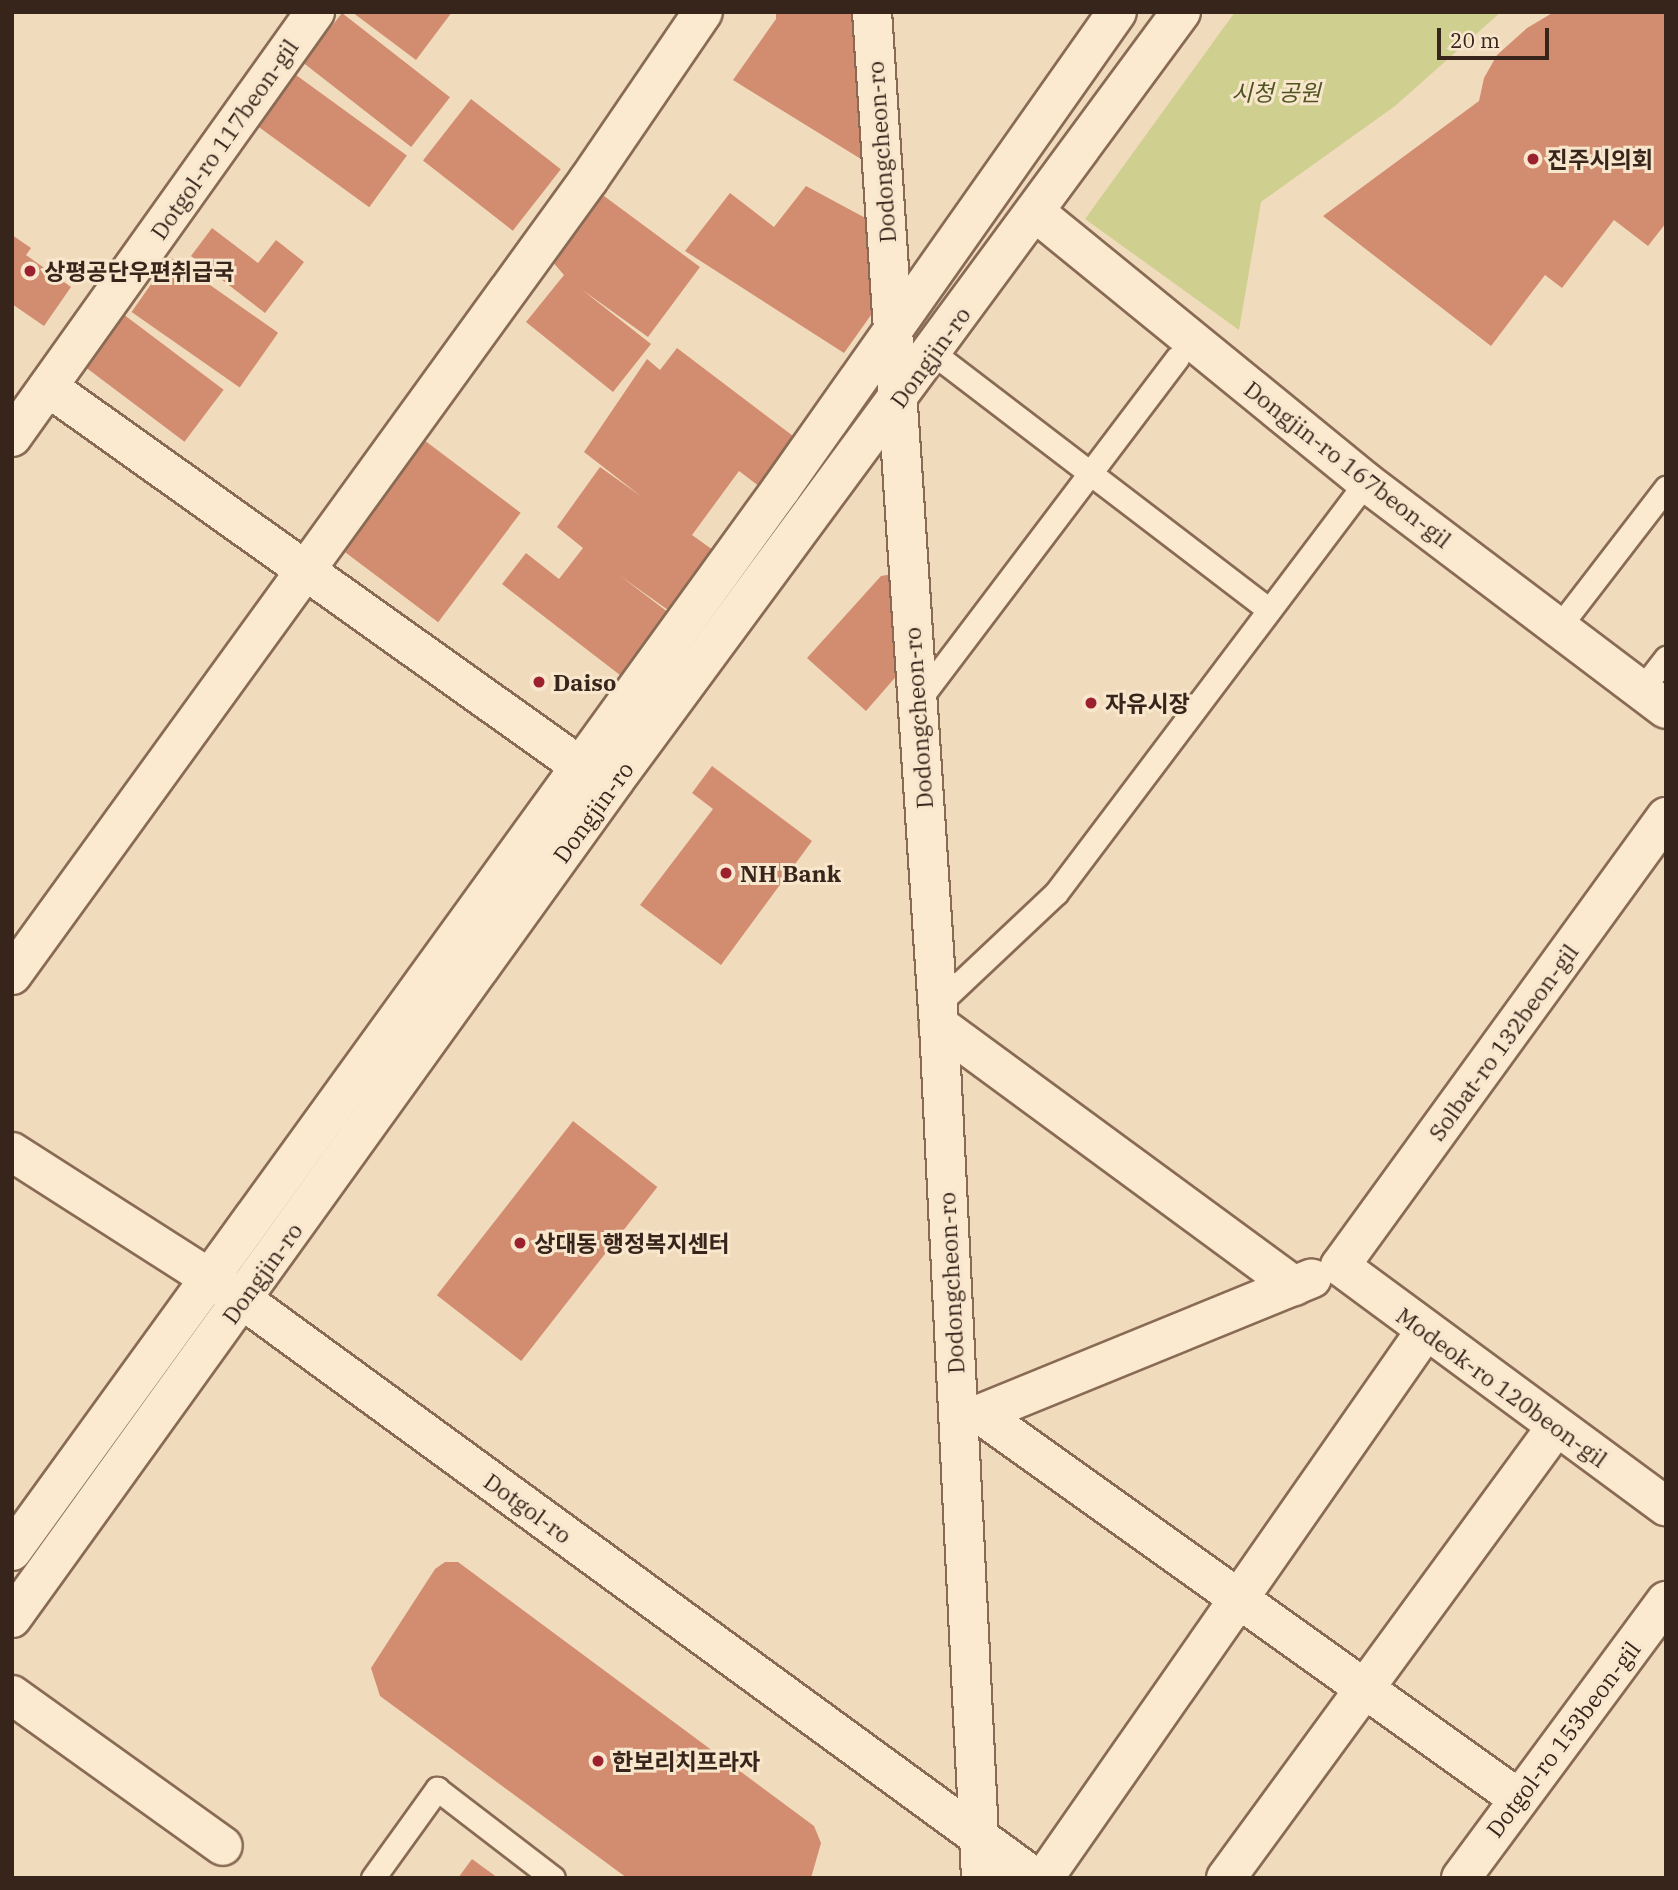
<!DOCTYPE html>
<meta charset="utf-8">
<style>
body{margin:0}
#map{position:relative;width:1678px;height:1890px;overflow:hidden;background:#f1dbbd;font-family:"IBM Plex Serif","Noto Sans KR",serif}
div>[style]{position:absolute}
.green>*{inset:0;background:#cfcf90}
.building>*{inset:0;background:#d28d70;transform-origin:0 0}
.roads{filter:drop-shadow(2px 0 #896b55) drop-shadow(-2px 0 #896b55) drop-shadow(0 2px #896b55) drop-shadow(0 -2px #896b55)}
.service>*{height:23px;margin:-11.5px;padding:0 11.5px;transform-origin:11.5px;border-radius:11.5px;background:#fbe9d0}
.minor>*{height:38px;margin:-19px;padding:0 19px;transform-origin:19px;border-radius:19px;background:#fbe9d0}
.tertiary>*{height:38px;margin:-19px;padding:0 19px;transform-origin:19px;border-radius:19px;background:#fbe9d0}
.dots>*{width:19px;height:19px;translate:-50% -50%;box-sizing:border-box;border:4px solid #f8e6cd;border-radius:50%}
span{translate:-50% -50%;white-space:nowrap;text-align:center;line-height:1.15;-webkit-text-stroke:6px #f8e6cd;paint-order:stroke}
.park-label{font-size:23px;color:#4e5520;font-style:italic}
.street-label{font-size:23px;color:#37251b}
.poi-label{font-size:23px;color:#37251b;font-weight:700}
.left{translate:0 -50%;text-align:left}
.frame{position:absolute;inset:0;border:14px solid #37251b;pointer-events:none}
.scale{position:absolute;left:1437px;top:28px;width:112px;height:32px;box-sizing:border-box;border:4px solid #37251b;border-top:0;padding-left:9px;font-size:21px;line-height:24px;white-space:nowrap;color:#37251b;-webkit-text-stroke:5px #f8e6cd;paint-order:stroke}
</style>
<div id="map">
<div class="green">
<i style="clip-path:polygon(1235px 12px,1501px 12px,1395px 106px,1261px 202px,1239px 330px,1085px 219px)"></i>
</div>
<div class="building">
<i style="clip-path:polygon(352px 12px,452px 12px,416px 60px)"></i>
<i style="clip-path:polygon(776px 12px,859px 12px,869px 164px,733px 80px,776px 19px)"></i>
<i style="clip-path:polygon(1554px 12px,1666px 12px,1666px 223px,1648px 246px,1614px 220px,1562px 288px,1545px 275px,1491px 346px,1323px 216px,1479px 101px,1484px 78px,1497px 55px,1527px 28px)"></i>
<i style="left:342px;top:13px;width:137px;height:63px;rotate:38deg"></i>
<i style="left:296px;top:75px;width:137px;height:64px;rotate:36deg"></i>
<i style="left:471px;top:99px;width:114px;height:78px;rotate:38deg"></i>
<i style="clip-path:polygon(806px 186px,871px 221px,881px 301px,844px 353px,685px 251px,730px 193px,774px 227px)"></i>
<i style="clip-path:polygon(600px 193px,700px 267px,648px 337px,581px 289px,651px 344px,613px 392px,526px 322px,564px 275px,551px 260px)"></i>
<i style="clip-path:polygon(212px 228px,258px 263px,276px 240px,304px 262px,265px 313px,191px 256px)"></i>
<i style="clip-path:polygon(12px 235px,31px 248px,26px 255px,71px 287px,44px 326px,12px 304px)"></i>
<i style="left:170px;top:257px;width:132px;height:67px;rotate:35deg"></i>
<i style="left:123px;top:314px;width:126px;height:65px;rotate:37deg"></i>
<i style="clip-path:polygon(677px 348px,801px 442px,764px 490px,739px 471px,692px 535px,727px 560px,682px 620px,619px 575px,677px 619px,629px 682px,502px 584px,526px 553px,559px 579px,583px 548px,557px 527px,600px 467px,642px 497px,584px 452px,647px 359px,660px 370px)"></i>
<i style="left:424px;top:440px;width:121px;height:137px;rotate:37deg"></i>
<i style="clip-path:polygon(899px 573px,913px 657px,866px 711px,807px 658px,881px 576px)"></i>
<i style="clip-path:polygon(712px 766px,812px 841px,721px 965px,640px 905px,713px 809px,692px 793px)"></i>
<i style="left:573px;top:1121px;width:107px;height:221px;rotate:38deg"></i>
<i style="clip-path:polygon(445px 1562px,458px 1562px,814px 1826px,821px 1843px,811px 1878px,627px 1878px,380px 1696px,371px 1668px,435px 1569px)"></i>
<i style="clip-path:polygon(472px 1859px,498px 1878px,458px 1878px)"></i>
</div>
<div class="roads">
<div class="service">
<i style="left:933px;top:353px;width:423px;rotate:37.4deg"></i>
<i style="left:1558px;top:628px;width:177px;rotate:-52.4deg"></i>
<i style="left:1641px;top:690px;width:41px;rotate:-52deg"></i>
<i style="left:917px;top:702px;width:431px;rotate:-52.9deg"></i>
<i style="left:937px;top:1005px;width:163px;rotate:-43.3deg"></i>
<i style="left:1056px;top:893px;width:515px;rotate:-52.97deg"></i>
<i style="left:373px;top:1878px;width:110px;rotate:-54.3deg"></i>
<i style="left:437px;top:1789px;width:146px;rotate:37.5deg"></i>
</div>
<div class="minor">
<i style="left:1035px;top:212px;width:427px;rotate:39.2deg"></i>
<i style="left:1366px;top:482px;width:376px;rotate:37.1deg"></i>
<i style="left:48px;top:387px;width:653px;rotate:35.47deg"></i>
<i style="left:12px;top:437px;width:522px;rotate:-54.51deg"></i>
<i style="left:12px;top:975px;width:983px;rotate:-54.06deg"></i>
<i style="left:589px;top:179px;width:202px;rotate:-55.7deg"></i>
<i style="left:939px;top:1025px;width:441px;rotate:36.3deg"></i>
<i style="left:1340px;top:1266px;width:555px;rotate:-54.02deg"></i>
<i style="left:1340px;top:1266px;width:405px;rotate:36.4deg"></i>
<i style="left:980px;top:1414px;width:662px;rotate:35.54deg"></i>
<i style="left:960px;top:1422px;width:380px;rotate:-22.2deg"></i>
<i style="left:12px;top:1695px;width:259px;rotate:35.6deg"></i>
<i style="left:1044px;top:1878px;width:668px;rotate:-55.12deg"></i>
<i style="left:1226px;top:1878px;width:559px;rotate:-53.81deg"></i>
</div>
<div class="tertiary">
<i style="left:872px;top:12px;width:1015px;rotate:86.22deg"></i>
<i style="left:939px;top:1025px;width:854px;rotate:87.18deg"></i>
<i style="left:12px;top:1152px;width:274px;rotate:32.6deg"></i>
<i style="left:243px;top:1300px;width:980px;rotate:36.12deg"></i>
<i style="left:12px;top:1551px;width:1311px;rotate:-54.09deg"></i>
<i style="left:781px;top:489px;width:583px;rotate:-54.84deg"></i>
<i style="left:12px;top:1618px;width:1032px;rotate:-54.26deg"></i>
<i style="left:615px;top:780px;width:954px;rotate:-53.61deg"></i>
<i style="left:1461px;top:1878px;width:345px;rotate:-53.5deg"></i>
</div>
</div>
<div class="dots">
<i style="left:1533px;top:159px;background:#9c212f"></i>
<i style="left:30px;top:271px;background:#9c212f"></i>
<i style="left:539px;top:682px;background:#9c212f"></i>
<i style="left:1091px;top:703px;background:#9c212f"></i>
<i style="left:726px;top:873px;background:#9c212f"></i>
<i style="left:520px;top:1243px;background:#9c212f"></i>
<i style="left:598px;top:1761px;background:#9c212f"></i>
</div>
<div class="park-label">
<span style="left:1276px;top:92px">시청 공원</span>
</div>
<div class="street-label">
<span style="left:224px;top:139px;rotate:-55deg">Dotgol-ro 117beon-gil</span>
<span style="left:881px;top:152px;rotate:-94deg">Dodongcheon-ro</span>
<span style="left:930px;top:357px;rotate:-54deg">Dongjin-ro</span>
<span style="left:1348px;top:464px;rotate:38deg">Dongjin-ro 167beon-gil</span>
<span style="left:918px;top:718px;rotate:-94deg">Dodongcheon-ro</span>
<span style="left:593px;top:812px;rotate:-54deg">Dongjin-ro</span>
<span style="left:1503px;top:1042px;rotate:-54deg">Solbat-ro 132beon-gil</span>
<span style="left:262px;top:1273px;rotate:-54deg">Dongjin-ro</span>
<span style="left:951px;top:1283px;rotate:-93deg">Dodongcheon-ro</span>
<span style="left:1502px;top:1387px;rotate:36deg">Modeok-ro 120beon-gil</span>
<span style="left:528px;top:1508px;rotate:36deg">Dotgol-ro</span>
<span style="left:1563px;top:1739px;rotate:-53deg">Dotgol-ro 153beon-gil</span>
</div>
<div class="poi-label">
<span class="left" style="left:1547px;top:159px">진주시의회</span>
<span class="left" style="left:44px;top:271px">상평공단우편취급국</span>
<span class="left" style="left:553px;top:682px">Daiso</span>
<span class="left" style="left:1105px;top:703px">자유시장</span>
<span class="left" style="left:740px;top:873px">NH Bank</span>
<span class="left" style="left:534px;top:1243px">상대동 행정복지센터</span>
<span class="left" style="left:612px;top:1761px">한보리치프라자</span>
</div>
<div class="frame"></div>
<div class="scale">20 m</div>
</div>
